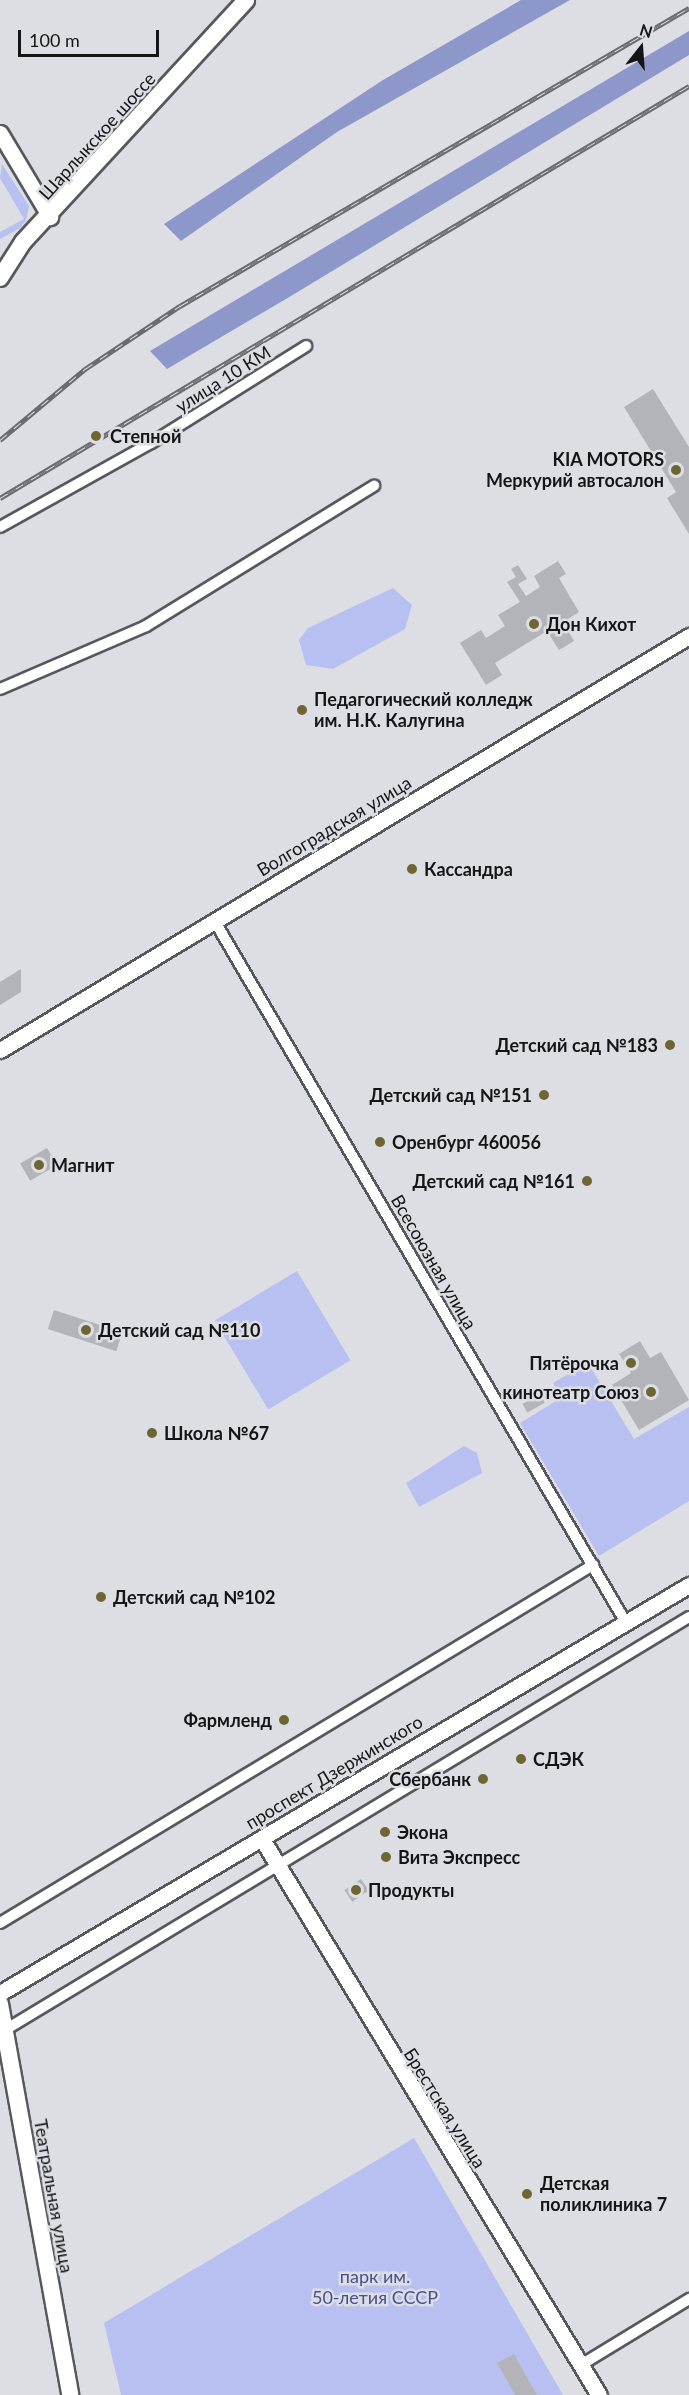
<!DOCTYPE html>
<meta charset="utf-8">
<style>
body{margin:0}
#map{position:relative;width:689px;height:2395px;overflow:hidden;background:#dcdee4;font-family:Lato,sans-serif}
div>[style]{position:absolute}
.green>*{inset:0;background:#b7c0f0;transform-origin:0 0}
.forest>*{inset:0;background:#8e97c9}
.building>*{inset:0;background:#b3b4ba;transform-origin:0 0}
.roads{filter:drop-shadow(2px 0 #57585d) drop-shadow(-2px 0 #57585d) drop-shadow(0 2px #57585d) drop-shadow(0 -2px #57585d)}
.street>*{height:10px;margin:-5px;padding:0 5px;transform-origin:5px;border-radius:5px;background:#fff}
.secondary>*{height:15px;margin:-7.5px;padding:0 7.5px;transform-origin:7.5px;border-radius:7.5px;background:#fff}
.primary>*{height:16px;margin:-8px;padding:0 8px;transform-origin:8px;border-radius:8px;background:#fff}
.rail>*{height:5px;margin-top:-2.5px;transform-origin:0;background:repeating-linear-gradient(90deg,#dcdee4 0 9px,#6a6b6f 0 18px);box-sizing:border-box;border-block:2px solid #6a6b6f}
.dots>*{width:16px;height:16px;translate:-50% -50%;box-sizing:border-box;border:3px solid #dcdee4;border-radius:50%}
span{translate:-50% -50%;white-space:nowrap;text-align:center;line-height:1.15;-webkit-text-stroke:5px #dcdee4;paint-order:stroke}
.street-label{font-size:18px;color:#151517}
.poi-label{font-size:18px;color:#151517;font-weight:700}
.left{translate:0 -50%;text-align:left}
.right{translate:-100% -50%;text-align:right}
.park-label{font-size:18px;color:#485090}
.north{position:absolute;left:611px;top:18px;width:60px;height:60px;-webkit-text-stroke:4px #dcdee4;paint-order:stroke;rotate:17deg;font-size:16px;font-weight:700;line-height:24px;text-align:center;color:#151517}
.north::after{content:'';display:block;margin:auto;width:21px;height:27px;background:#151517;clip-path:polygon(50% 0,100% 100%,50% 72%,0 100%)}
.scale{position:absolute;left:18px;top:30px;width:141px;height:27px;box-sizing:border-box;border:3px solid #151517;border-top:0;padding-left:8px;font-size:18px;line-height:21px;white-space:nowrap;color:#151517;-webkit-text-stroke:4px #dcdee4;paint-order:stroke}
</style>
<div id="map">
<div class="green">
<i style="clip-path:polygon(2px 164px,29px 206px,26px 220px,20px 228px,0 239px,0 232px,24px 219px,0 178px)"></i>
<i style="clip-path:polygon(393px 588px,412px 605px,405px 629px,333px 669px,306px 665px,299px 640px,308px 628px)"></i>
<i style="left:297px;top:1271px;width:104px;height:96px;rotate:59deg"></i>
<i style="clip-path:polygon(588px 1363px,634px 1439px,689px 1407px,689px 1501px,599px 1556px,520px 1423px,561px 1398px,553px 1383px)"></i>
<i style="clip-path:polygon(464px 1446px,477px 1453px,482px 1473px,419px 1507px,406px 1483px)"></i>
<i style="clip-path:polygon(414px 2138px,563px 2395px,121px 2395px,104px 2323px)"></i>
</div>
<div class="forest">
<i style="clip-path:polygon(521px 0,570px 0,337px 132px,181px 241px,164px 224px,383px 80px)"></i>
<i style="clip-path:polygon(689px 31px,689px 55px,291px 296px,167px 369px,150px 351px)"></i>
</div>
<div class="building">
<i style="clip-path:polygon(653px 389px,689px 447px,689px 534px,667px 498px,676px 492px,624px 407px)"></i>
<i style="clip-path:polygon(558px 561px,566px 574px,559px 578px,579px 612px,563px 622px,574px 641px,559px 650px,547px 631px,495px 663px,502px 675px,486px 685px,460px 643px,481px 630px,486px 638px,505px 626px,498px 615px,520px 602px,507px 582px,516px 577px,511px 569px,518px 565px,527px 579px,518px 584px,526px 596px,540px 587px,534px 576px)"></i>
<i style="clip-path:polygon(21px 969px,21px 992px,0 1005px,0 982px)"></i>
<i style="left:47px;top:1148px;width:20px;height:31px;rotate:60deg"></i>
<i style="left:54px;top:1310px;width:72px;height:20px;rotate:18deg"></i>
<i style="clip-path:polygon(640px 1341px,650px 1358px,661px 1352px,689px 1400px,639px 1430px,612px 1385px,631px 1373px,619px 1354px)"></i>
<i style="left:540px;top:1394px;width:10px;height:20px;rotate:61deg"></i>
<i style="left:361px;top:1879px;width:14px;height:20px;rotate:56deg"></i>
<i style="clip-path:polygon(514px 2354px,537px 2395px,515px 2395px,497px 2363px)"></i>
</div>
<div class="roads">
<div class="street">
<i style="left:0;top:527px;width:173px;rotate:-29.1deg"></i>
<i style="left:151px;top:443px;width:183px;rotate:-32deg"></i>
<i style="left:0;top:689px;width:159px;rotate:-23.3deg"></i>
<i style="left:146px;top:626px;width:268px;rotate:-31.6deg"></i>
<i style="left:214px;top:920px;width:813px;rotate:59.62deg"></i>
<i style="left:0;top:1923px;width:693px;rotate:-31.12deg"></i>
<i style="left:5px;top:2030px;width:799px;rotate:-31.12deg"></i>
<i style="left:581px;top:2365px;width:127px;rotate:-31.4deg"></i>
</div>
<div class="secondary">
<i style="left:0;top:133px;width:98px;rotate:59.2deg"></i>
<i style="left:0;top:1050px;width:804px;rotate:-31deg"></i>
<i style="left:262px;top:1839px;width:650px;rotate:58.78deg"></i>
<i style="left:0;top:1993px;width:801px;rotate:-30.63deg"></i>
</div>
<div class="primary">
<i style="left:0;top:278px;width:43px;rotate:-57.4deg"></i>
<i style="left:23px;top:242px;width:329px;rotate:-47.3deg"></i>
<i style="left:0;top:2004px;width:397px;rotate:79.8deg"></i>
</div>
</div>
<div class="rail">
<i style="left:0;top:440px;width:111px;rotate:-39.9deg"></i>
<i style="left:85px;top:369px;width:114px;rotate:-33.6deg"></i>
<i style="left:180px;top:306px;width:590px;rotate:-30.35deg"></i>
<i style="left:0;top:498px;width:803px;rotate:-30.88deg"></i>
</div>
<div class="dots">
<i style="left:96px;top:436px;background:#6d6632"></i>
<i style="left:676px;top:470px;background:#6d6632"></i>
<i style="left:534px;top:624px;background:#6d6632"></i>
<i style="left:302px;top:710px;background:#6d6632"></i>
<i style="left:412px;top:869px;background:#6d6632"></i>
<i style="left:670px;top:1045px;background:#6d6632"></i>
<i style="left:544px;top:1095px;background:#6d6632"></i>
<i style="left:380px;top:1142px;background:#6d6632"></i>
<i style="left:39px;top:1165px;background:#6d6632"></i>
<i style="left:587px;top:1181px;background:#6d6632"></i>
<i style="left:86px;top:1330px;background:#6d6632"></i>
<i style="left:631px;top:1363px;background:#6d6632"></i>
<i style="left:651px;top:1392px;background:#6d6632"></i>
<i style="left:152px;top:1433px;background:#6d6632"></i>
<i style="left:101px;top:1597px;background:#6d6632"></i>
<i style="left:284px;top:1720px;background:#6d6632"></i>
<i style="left:521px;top:1759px;background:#6d6632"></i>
<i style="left:483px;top:1779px;background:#6d6632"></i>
<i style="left:385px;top:1832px;background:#6d6632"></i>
<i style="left:386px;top:1857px;background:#6d6632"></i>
<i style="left:356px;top:1890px;background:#6d6632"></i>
<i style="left:527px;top:2194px;background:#6d6632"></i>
</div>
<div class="street-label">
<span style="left:97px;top:136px;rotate:-48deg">Шарлыкское шоссе</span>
<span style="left:223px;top:379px;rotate:-32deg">улица 10 КМ</span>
<span style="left:334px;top:826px;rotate:-31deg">Волгоградская улица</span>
<span style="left:434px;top:1262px;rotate:60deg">Всесоюзная улица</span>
<span style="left:334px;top:1772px;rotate:-31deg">проспект Дзержинского</span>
<span style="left:445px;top:2108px;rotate:58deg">Брестская улица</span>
<span style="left:54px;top:2196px;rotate:80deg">Театральная улица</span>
</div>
<div class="poi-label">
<span class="left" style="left:110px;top:436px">Степной</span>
<span class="right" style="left:664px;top:470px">KIA MOTORS<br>Меркурий автосалон</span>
<span class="left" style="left:546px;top:624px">Дон Кихот</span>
<span class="left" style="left:314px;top:710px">Педагогический колледж<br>им. Н.К. Калугина</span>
<span class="left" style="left:424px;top:869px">Кассандра</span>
<span class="right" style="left:658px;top:1045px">Детский сад №183</span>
<span class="right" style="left:532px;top:1095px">Детский сад №151</span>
<span class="left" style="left:392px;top:1142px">Оренбург 460056</span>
<span class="left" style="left:51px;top:1165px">Магнит</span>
<span class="right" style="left:575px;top:1181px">Детский сад №161</span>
<span class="left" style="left:98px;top:1330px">Детский сад №110</span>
<span class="right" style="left:619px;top:1363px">Пятёрочка</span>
<span class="right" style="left:639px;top:1392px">кинотеатр Союз</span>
<span class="left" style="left:164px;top:1433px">Школа №67</span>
<span class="left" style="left:113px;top:1597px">Детский сад №102</span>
<span class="right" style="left:272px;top:1720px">Фармленд</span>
<span class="left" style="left:533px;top:1759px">СДЭК</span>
<span class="right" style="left:471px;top:1779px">Сбербанк</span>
<span class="left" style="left:397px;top:1832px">Экона</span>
<span class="left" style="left:398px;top:1857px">Вита Экспресс</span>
<span class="left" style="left:368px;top:1890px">Продукты</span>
<span class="left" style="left:540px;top:2194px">Детская<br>поликлиника 7</span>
</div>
<div class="park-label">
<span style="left:375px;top:2287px">парк им.<br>50-летия СССР</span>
</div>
<div class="north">N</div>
<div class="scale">100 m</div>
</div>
